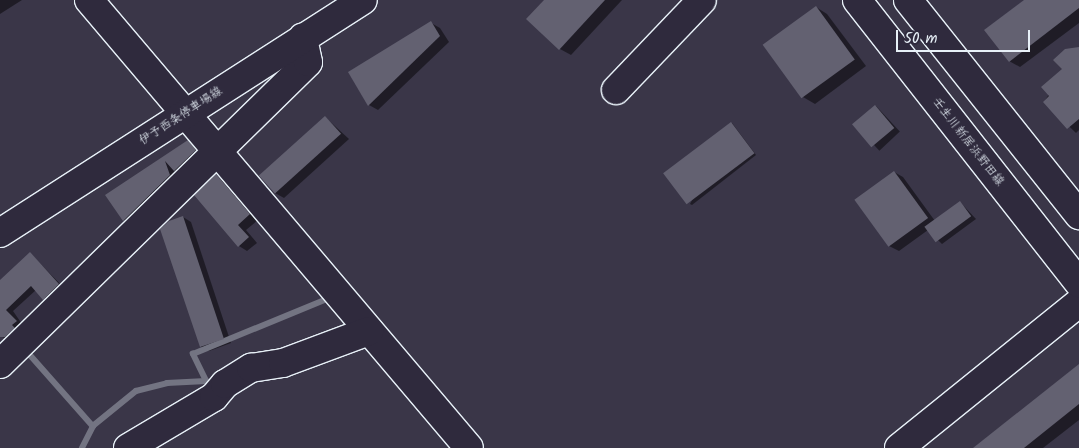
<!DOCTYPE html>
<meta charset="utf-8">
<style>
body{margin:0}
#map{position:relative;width:1079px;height:448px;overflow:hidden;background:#3a3648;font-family:Kalam,"Klee One",sans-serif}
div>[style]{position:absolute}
.shadow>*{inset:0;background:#0007;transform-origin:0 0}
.stream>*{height:5.5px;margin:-2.75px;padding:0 2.75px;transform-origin:2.75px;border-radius:2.75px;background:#737482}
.building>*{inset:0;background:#636171;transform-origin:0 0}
.roads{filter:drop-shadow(1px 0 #e8f1f8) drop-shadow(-1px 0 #e8f1f8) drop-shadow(0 1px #e8f1f8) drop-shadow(0 -1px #e8f1f8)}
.minor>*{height:28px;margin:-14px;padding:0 14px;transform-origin:14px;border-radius:14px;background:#2f2a3d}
.major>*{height:28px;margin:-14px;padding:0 14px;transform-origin:14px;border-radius:14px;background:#2f2a3d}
span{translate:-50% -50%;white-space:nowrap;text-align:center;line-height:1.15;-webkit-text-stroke:4px #2f2a3d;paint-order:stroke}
.street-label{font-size:12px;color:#e8f1f8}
.scale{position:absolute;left:896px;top:30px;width:134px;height:22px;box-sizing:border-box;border:2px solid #e8f1f8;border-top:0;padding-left:6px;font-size:15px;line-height:18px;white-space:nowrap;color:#e8f1f8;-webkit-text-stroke:4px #2f2a3d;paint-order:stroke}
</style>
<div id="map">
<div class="shadow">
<i style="clip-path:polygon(0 0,22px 0,0 14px)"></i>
<i style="clip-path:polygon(546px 0,622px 0,571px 55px,560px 49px)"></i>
<i style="clip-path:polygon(1026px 0,1079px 0,1079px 23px,1020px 67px,1009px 61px)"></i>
<i style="clip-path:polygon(816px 7px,827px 14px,866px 66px,815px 104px,803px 97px)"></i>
<i style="clip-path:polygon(431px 23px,440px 28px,449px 42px,378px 110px,369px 105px,349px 72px)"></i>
<i style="clip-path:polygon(1079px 48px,1079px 130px,1076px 133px,1044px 102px)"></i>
<i style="left:876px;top:106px;width:35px;height:28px;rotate:47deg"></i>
<i style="clip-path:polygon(325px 117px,349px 139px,284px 198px,275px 193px)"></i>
<i style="clip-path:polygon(732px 123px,756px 155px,692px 205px,690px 204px)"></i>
<i style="clip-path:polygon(188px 142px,203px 155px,183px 175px,174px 170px,178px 180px,132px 225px,124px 220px,107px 195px)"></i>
<i style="clip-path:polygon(894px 172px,903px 177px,935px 221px,960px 202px,976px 219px,942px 244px,928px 230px,899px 251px,889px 246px)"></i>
<i style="clip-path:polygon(216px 176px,225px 180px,258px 220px,246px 230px,257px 243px,247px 251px,239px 246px)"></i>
<i style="clip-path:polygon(183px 217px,191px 222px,231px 343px,209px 351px,201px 347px)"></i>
<i style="clip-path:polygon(30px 253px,64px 288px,50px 302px,36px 290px,13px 311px,22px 324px,11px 339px,4px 338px,0 335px,0 282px)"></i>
<i style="clip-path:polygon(1079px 365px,1079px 420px,1043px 448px,980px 448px)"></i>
</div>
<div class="stream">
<i style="left:25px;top:349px;width:103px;rotate:48.6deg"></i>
<i style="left:82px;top:448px;width:25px;rotate:-63deg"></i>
<i style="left:93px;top:426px;width:55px;rotate:-39.1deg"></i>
<i style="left:136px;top:391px;width:32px;rotate:-14deg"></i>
<i style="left:167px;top:383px;width:39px;rotate:-3deg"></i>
<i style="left:206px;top:381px;width:30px;rotate:-116deg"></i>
<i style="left:193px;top:354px;width:145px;rotate:-22.3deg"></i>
</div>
<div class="building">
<i style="clip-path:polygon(544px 0,605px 0,559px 50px,526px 19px)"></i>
<i style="clip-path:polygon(1024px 0,1079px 0,1079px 8px,1009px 62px,984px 30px)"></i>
<i style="left:816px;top:6px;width:66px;height:66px;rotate:54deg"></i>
<i style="clip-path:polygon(431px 21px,440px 36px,368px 106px,348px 72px)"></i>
<i style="clip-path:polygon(1079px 47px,1079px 119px,1067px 129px,1043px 102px,1049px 96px,1041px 87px,1062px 69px,1053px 60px,1065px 49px)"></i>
<i style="left:875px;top:105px;width:30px;height:30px;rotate:50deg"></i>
<i style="left:325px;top:116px;width:24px;height:89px;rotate:48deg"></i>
<i style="left:731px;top:122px;width:39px;height:85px;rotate:53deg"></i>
<i style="clip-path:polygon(188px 140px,196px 150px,174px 171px,165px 161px,170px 175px,123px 221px,105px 195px)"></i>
<i style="left:894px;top:171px;width:58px;height:49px;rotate:54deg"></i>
<i style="clip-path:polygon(216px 174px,250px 214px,238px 225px,249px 237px,238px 247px,194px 195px)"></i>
<i style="left:960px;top:201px;width:19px;height:44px;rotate:54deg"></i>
<i style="clip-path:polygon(183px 216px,224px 339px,200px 347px,160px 229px,169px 221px)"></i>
<i style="clip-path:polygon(30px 252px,59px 284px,43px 300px,31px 286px,6px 310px,17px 321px,12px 325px,15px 328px,5px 337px,0 337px,0 280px)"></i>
<i style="clip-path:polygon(1079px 364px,1079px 404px,1024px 448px,973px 448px)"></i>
</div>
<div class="roads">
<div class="minor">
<i style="left:89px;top:0;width:587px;rotate:49.69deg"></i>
<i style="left:616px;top:90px;width:124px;rotate:-46.3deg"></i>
<i style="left:0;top:364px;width:431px;rotate:-44.4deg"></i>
<i style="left:308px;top:62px;width:25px;rotate:-102deg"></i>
<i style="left:128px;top:448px;width:100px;rotate:-30.7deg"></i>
<i style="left:214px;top:397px;width:17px;rotate:-50deg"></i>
<i style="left:225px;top:384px;width:31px;rotate:-32deg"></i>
<i style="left:251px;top:368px;width:32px;rotate:-9deg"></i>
<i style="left:283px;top:363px;width:92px;rotate:-20.4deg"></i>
<i style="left:899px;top:448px;width:231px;rotate:-38.9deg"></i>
</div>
<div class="major">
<i style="left:857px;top:0;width:360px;rotate:51.9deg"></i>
<i style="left:908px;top:0;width:275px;rotate:51.5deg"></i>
<i style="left:0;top:233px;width:431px;rotate:-32.7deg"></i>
</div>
</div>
<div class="street-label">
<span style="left:181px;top:116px;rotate:-33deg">伊予西条停車場線</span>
<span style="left:968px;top:142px;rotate:52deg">壬生川新居浜野田線</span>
</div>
<div class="scale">50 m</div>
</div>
